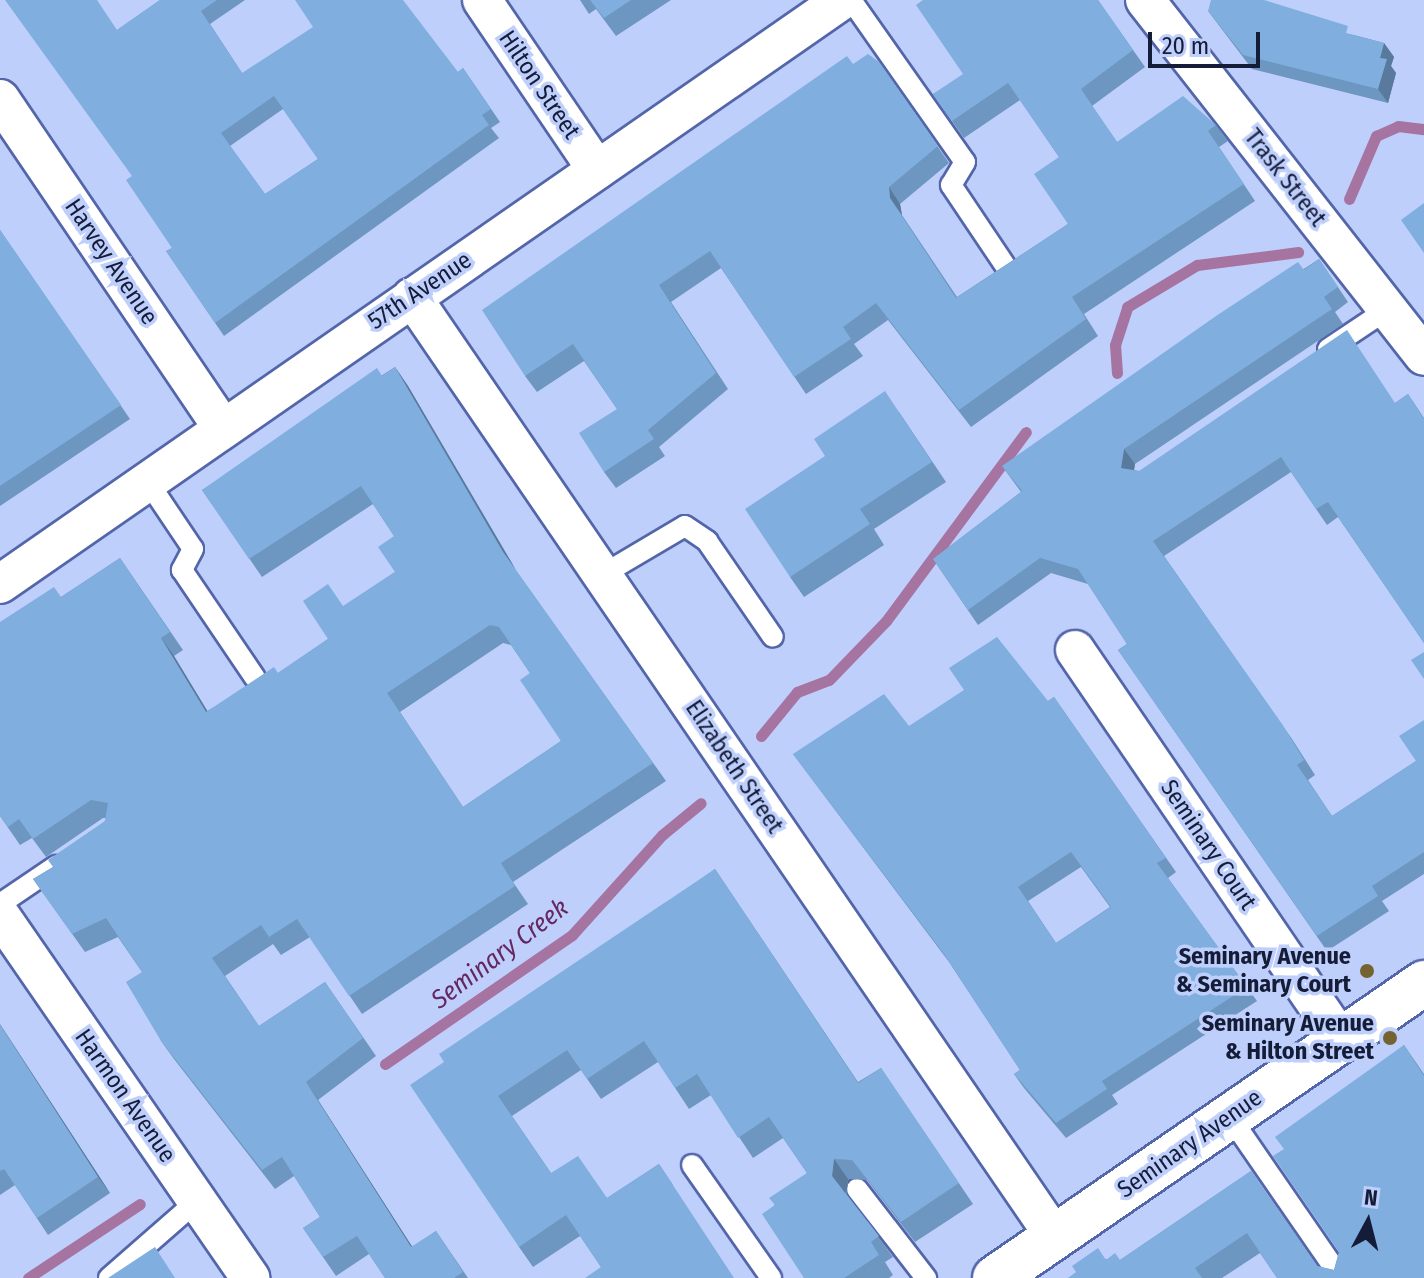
<!DOCTYPE html>
<style>
body{margin:0}
#map{position:relative;width:1424px;height:1278px;overflow:hidden;background:#bfcffc;font-family:"Fira Sans Condensed",sans-serif}
div>[style]{position:absolute}
.stream>*{height:11px;margin:-5.5px;padding:0 5.5px;transform-origin:5.5px;border-radius:5.5px;background:#a674a0}
.roads{filter:drop-shadow(2px 0 #5366a9) drop-shadow(-2px 0 #5366a9) drop-shadow(0 2px #5366a9) drop-shadow(0 -2px #5366a9)}
.service>*{height:20px;margin:-10px;padding:0 10px;transform-origin:10px;border-radius:10px;background:#fff}
.minor>*{height:38px;margin:-19px;padding:0 19px;transform-origin:19px;border-radius:19px;background:#fff}
.tertiary>*{height:44px;margin:-22px;padding:0 22px;transform-origin:22px;border-radius:22px;background:#fff}
.wall>*{inset:0;background:#6d96c0}
.shaded-wall>*{inset:0;background:#597a9c}
.building>*{inset:0;background:#7faedf}
.dots>*{width:22px;height:22px;translate:-50% -50%;box-sizing:border-box;border:4px solid #bfcffc;border-radius:50%}
span{translate:-50% -50%;white-space:nowrap;text-align:center;line-height:1.15;-webkit-text-stroke:7px #bfcffc;paint-order:stroke}
.street-label{font-size:24px;color:#151c38}
.poi-label{font-size:24px;color:#151c38;font-weight:700}
.right{translate:-100% -50%;text-align:right}
.water-label{font-size:26px;color:#652761;font-style:italic}
.north{position:absolute;left:1328px;top:1182px;width:80px;height:80px;-webkit-text-stroke:6px #bfcffc;paint-order:stroke;rotate:7deg;font-size:22px;font-weight:700;line-height:32px;text-align:center;color:#151c38}
.north::after{content:'';display:block;margin:auto;width:28px;height:36px;background:#151c38;clip-path:polygon(50% 0,100% 100%,50% 72%,0 100%)}
.scale{position:absolute;left:1148px;top:32px;width:112px;height:36px;box-sizing:border-box;border:4px solid #151c38;border-top:0;padding-left:10px;font-size:24px;line-height:28px;white-space:nowrap;color:#151c38;-webkit-text-stroke:6px #bfcffc;paint-order:stroke}
</style>
<div id="map">
<div class="stream">
<i style="left:1349px;top:199px;width:69px;rotate:-66.8deg"></i>
<i style="left:1376px;top:136px;width:24px;rotate:-24deg"></i>
<i style="left:1398px;top:126px;width:26px;rotate:7deg"></i>
<i style="left:1117px;top:373px;width:28px;rotate:-94deg"></i>
<i style="left:1115px;top:345px;width:40px;rotate:-72deg"></i>
<i style="left:1127px;top:307px;width:82px;rotate:-31deg"></i>
<i style="left:1197px;top:265px;width:102px;rotate:-7.3deg"></i>
<i style="left:761px;top:736px;width:57px;rotate:-50.7deg"></i>
<i style="left:797px;top:692px;width:34px;rotate:-21deg"></i>
<i style="left:829px;top:680px;width:82px;rotate:-46deg"></i>
<i style="left:886px;top:621px;width:235px;rotate:-53.5deg"></i>
<i style="left:385px;top:1064px;width:227px;rotate:-34.6deg"></i>
<i style="left:572px;top:935px;width:135px;rotate:-48deg"></i>
<i style="left:662px;top:835px;width:50px;rotate:-39.4deg"></i>
<i style="left:28px;top:1278px;width:134px;rotate:-33.5deg"></i>
</div>
<div class="roads">
<div class="service">
<i style="left:851px;top:0;width:198px;rotate:54.9deg"></i>
<i style="left:965px;top:162px;width:27px;rotate:121deg"></i>
<i style="left:951px;top:185px;width:99px;rotate:56.1deg"></i>
<i style="left:1328px;top:349px;width:72px;rotate:-33.7deg"></i>
<i style="left:146px;top:479px;width:84px;rotate:56.1deg"></i>
<i style="left:193px;top:549px;width:24px;rotate:118deg"></i>
<i style="left:182px;top:570px;width:130px;rotate:55.9deg"></i>
<i style="left:602px;top:575px;width:96px;rotate:-30.6deg"></i>
<i style="left:685px;top:526px;width:27px;rotate:34deg"></i>
<i style="left:707px;top:541px;width:116px;rotate:55.5deg"></i>
<i style="left:0;top:904px;width:68px;rotate:-34.2deg"></i>
<i style="left:1230px;top:1117px;width:196px;rotate:55.4deg"></i>
<i style="left:692px;top:1165px;width:138px;rotate:55deg"></i>
<i style="left:857px;top:1189px;width:113px;rotate:52.2deg"></i>
<i style="left:109px;top:1278px;width:117px;rotate:-41.2deg"></i>
</div>
<div class="minor">
<i style="left:482px;top:0;width:205px;rotate:55.9deg"></i>
<i style="left:1145px;top:0;width:452px;rotate:51.9deg"></i>
<i style="left:0;top:99px;width:394px;rotate:55.9deg"></i>
<i style="left:412px;top:297px;width:1139px;rotate:55.63deg"></i>
<i style="left:0;top:584px;width:1025px;rotate:-34.74deg"></i>
<i style="left:1075px;top:650px;width:472px;rotate:55.7deg"></i>
<i style="left:0;top:915px;width:441px;rotate:55.4deg"></i>
</div>
<div class="tertiary">
<i style="left:995px;top:1278px;width:521px;rotate:-34.51deg"></i>
</div>
</div>
<div class="wall">
<i style="clip-path:polygon(evenodd,160px 0,245px 0,210px 24px,242px 73px,458px 72px,463px 68px,500px 122px,491px 128px,499px 138px,224px 336px,166px 251px,172px 248px,132px 176px,117px 30px,160px 0,283px 109px,318px 159px,265px 194px,230px 146px,283px 109px)"></i>
<i style="clip-path:polygon(580px 0,671px 0,616px 36px,596px 9px,589px 14px)"></i>
<i style="clip-path:polygon(1098px 0,1145px 67px,1092px 106px,1117px 142px,1216px 125px,1228px 141px,1219px 147px,1255px 201px,1084px 314px,1098px 336px,971px 427px,888px 320px,854px 344px,863px 356px,806px 394px,721px 268px,671px 302px,728px 389px,659px 447px,665px 456px,616px 488px,604px 472px,617px 409px,584px 361px,537px 392px,525px 376px,853px 64px,879px 62px,949px 163px,900px 204px,902px 215px,957px 297px,1068px 224px,1059px 157px,1020px 100px,964px 138px,933px 94px)"></i>
<i style="clip-path:polygon(1208px 11px,1354px 35px,1384px 43px,1394px 57px,1391px 66px,1396px 73px,1388px 103px,1252px 69px)"></i>
<i style="clip-path:polygon(0 230px,130px 419px,0 506px)"></i>
<i style="clip-path:polygon(1319px 259px,1348px 302px,1335px 312px,1343px 324px,1135px 464px,1134px 470px,1139px 471px,1395px 403px,1408px 394px,1424px 418px,1424px 643px,1338px 517px,1327px 525px,1291px 472px,1164px 556px,1292px 739px,1315px 775px,1308px 780px,1332px 816px,1416px 761px,1424px 720px,1424px 874px,1382px 901px,1389px 911px,1327px 951px,1118px 650px,1127px 644px,1088px 584px,1051px 573px,978px 625px,933px 559px,1021px 492px,1002px 466px)"></i>
<i style="clip-path:polygon(evenodd,395px 367px,408px 386px,515px 569px,666px 781px,513px 882px,528px 904px,362px 1014px,310px 937px,281px 955px,273px 944px,225px 976px,259px 1026px,325px 982px,376px 1056px,318px 1100px,412px 1247px,436px 1231px,468px 1278px,385px 1278px,369px 1254px,336px 1276px,303px 1228px,320px 1217px,294px 1176px,275px 1189px,174px 1059px,161px 1041px,142px 972px,118px 937px,85px 952px,33px 879px,53px 867px,105px 821px,106px 818px,103px 818px,46px 857px,32px 838px,20px 845px,0 816px,61px 597px,120px 558px,183px 650px,174px 656px,207px 711px,278px 673px,328px 639px,344px 606px,395px 572px,394px 536px,373px 504px,262px 577px,202px 490px,395px 367px,503px 643px,511px 645px,530px 673px,561px 741px,463px 807px,400px 712px,503px 643px)"></i>
<i style="clip-path:polygon(899px 412px,946px 482px,874px 529px,884px 545px,804px 597px,790px 577px)"></i>
<i style="clip-path:polygon(evenodd,1054px 697px,1176px 872px,1168px 878px,1257px 1001px,1112px 1095px,1118px 1104px,1066px 1138px,1024px 1088px,1014px 1074px,1020px 1070px,949px 962px,793px 754px,909px 726px,1048px 701px,1054px 697px,1081px 867px,1110px 907px,1056px 943px,1028px 901px,1081px 867px)"></i>
<i style="clip-path:polygon(715px 869px,858px 1082px,881px 1068px,973px 1204px,915px 1242px,867px 1180px,848px 1179px,847px 1195px,893px 1257px,885px 1262px,893px 1275px,889px 1278px,804px 1278px,774px 1205px,807px 1173px,783px 1138px,753px 1158px,711px 1095px,689px 1109px,658px 1062px,601px 1099px,581px 1070px,512px 1116px,551px 1173px,607px 1198px,659px 1164px,673px 1185px,601px 1267px,580px 1236px,533px 1267px,519px 1247px,444px 1062px)"></i>
<i style="clip-path:polygon(0 1024px,110px 1193px,48px 1235px,15px 1185px,0 1195px)"></i>
<i style="clip-path:polygon(1404px 1045px,1424px 1074px,1424px 1278px,1277px 1278px,1260px 1253px,1222px 1278px,1068px 1278px,1106px 1259px,1120px 1260px,1251px 1171px,1317px 1266px,1334px 1270px,1339px 1252px,1284px 1149px)"></i>
</div>
<div class="shaded-wall">
<i style="clip-path:polygon(1384px 43px,1394px 57px,1391px 66px,1396px 73px,1388px 103px,1378px 89px,1380px 58px)"></i>
<i style="clip-path:polygon(889px 187px,900px 204px,902px 215px,890px 198px)"></i>
<i style="clip-path:polygon(395px 367px,408px 386px,516px 570px,503px 552px)"></i>
<i style="clip-path:polygon(1124px 449px,1135px 464px,1132px 483px,1121px 468px)"></i>
<i style="clip-path:polygon(161px 638px,174px 656px,219px 730px,206px 712px)"></i>
<i style="clip-path:polygon(0 1024px,110px 1193px,98px 1177px)"></i>
<i style="clip-path:polygon(306px 1082px,318px 1100px,424px 1265px,411px 1247px)"></i>
<i style="clip-path:polygon(834px 1159px,848px 1179px,846px 1196px,832px 1176px)"></i>
</div>
<div class="building">
<i style="clip-path:polygon(evenodd,5px 0,97px 0,117px 30px,160px 0,217px 0,201px 11px,242px 73px,313px 27px,295px 0,403px 0,458px 72px,463px 68px,491px 109px,482px 115px,489px 125px,215px 323px,166px 251px,172px 248px,126px 180px,132px 176px,5px 0,274px 96px,318px 159px,265px 194px,221px 133px,274px 96px)"></i>
<i style="clip-path:polygon(590px 0,631px 0,604px 18px)"></i>
<i style="clip-path:polygon(923px 0,1098px 0,1133px 50px,1081px 89px,1117px 142px,1183px 96px,1216px 125px,1208px 131px,1244px 184px,1072px 297px,1086px 319px,959px 410px,876px 303px,843px 327px,851px 339px,794px 377px,710px 251px,659px 285px,716px 373px,648px 430px,654px 439px,604px 472px,579px 433px,617px 409px,573px 344px,525px 376px,482px 310px,847px 56px,853px 64px,868px 54px,879px 62px,938px 146px,889px 187px,890px 198px,956px 298px,1068px 224px,1034px 174px,1059px 157px,1008px 83px,952px 121px,933px 94px,963px 74px,916px 5px)"></i>
<i style="clip-path:polygon(1211px 0,1264px 0,1348px 26px,1346px 33px,1384px 43px,1380px 58px,1387px 59px,1378px 89px,1243px 55px,1208px 11px)"></i>
<i style="clip-path:polygon(1424px 203px,1424px 253px,1401px 220px)"></i>
<i style="clip-path:polygon(0 230px,121px 405px,0 486px)"></i>
<i style="clip-path:polygon(1319px 259px,1338px 287px,1324px 297px,1332px 309px,1124px 449px,1121px 468px,1139px 471px,1347px 330px,1395px 403px,1408px 394px,1424px 419px,1424px 643px,1328px 502px,1316px 509px,1281px 457px,1153px 541px,1282px 724px,1304px 760px,1297px 765px,1332px 816px,1416px 761px,1399px 736px,1424px 720px,1424px 852px,1372px 886px,1378px 896px,1317px 936px,1118px 650px,1127px 644px,1078px 569px,1040px 558px,968px 610px,933px 559px,1022px 491px,1002px 466px,1216px 316px,1298px 262px,1304px 270px)"></i>
<i style="clip-path:polygon(evenodd,395px 367px,503px 552px,653px 763px,501px 863px,515px 886px,349px 996px,297px 919px,269px 937px,261px 925px,212px 958px,259px 1026px,325px 982px,363px 1038px,306px 1082px,411px 1247px,436px 1231px,463px 1272px,454px 1278px,385px 1278px,357px 1236px,323px 1257px,303px 1228px,320px 1217px,282px 1157px,262px 1170px,161px 1041px,126px 982px,142px 972px,106px 918px,72px 934px,33px 879px,53px 867px,48px 860px,105px 821px,108px 803px,91px 800px,33px 839px,19px 819px,8px 827px,0 816px,0 622px,54px 587px,61px 597px,120px 558px,170px 632px,161px 638px,206px 712px,274px 667px,278px 673px,328px 639px,303px 601px,328px 584px,343px 606px,395px 572px,378px 547px,394px 536px,361px 486px,249px 559px,202px 490px,377px 368px,382px 376px,395px 367px,490px 625px,499px 627px,530px 673px,520px 680px,561px 741px,463px 807px,387px 693px,490px 625px)"></i>
<i style="clip-path:polygon(885px 391px,932px 462px,860px 509px,870px 524px,790px 577px,745px 509px,825px 456px,814px 439px)"></i>
<i style="clip-path:polygon(evenodd,997px 637px,1048px 701px,1054px 697px,1166px 858px,1157px 863px,1247px 987px,1102px 1081px,1107px 1089px,1056px 1123px,1014px 1074px,1020px 1070px,944px 954px,793px 754px,884px 694px,909px 726px,964px 690px,949px 668px,997px 637px,1071px 852px,1111px 907px,1056px 943px,1018px 887px,1071px 852px)"></i>
<i style="clip-path:polygon(1424px 652px,1424px 679px,1411px 660px)"></i>
<i style="clip-path:polygon(715px 869px,858px 1083px,881px 1068px,959px 1183px,901px 1222px,852px 1160px,834px 1159px,832px 1176px,879px 1236px,871px 1242px,879px 1255px,844px 1278px,804px 1278px,762px 1214px,775px 1205px,769px 1198px,807px 1173px,769px 1117px,738px 1138px,697px 1074px,675px 1088px,644px 1041px,587px 1079px,567px 1050px,498px 1096px,551px 1173px,578px 1156px,607px 1198px,659px 1164px,734px 1278px,585px 1278px,601px 1267px,566px 1215px,519px 1247px,410px 1085px,444px 1062px,439px 1054px)"></i>
<i style="clip-path:polygon(0 1025px,98px 1177px,37px 1218px,4px 1169px,0 1171px)"></i>
<i style="clip-path:polygon(1404px 1045px,1424px 1076px,1424px 1278px,1277px 1278px,1247px 1233px,1195px 1268px,1202px 1278px,1068px 1278px,1076px 1272px,1072px 1266px,1098px 1248px,1106px 1260px,1115px 1253px,1120px 1260px,1251px 1171px,1317px 1266px,1334px 1270px,1339px 1252px,1273px 1156px,1284px 1149px,1275px 1137px)"></i>
<i style="clip-path:polygon(155px 1247px,175px 1278px,108px 1278px)"></i>
</div>
<div class="dots">
<i style="left:1367px;top:971px;background:#746230"></i>
<i style="left:1390px;top:1038px;background:#746230"></i>
</div>
<div class="street-label">
<span style="left:539px;top:85px;rotate:56deg">Hilton Street</span>
<span style="left:1285px;top:178px;rotate:52deg">Trask Street</span>
<span style="left:111px;top:262px;rotate:56deg">Harvey Avenue</span>
<span style="left:420px;top:291px;rotate:-34deg">57th Avenue</span>
<span style="left:734px;top:767px;rotate:56deg">Elizabeth Street</span>
<span style="left:1208px;top:845px;rotate:56deg">Seminary Court</span>
<span style="left:125px;top:1096px;rotate:55deg">Harmon Avenue</span>
<span style="left:1190px;top:1144px;rotate:-35deg">Seminary Avenue</span>
</div>
<div class="poi-label">
<span class="right" style="left:1351px;top:971px">Seminary Avenue<br>&amp; Seminary Court</span>
<span class="right" style="left:1374px;top:1038px">Seminary Avenue<br>&amp; Hilton Street</span>
</div>
<div class="water-label">
<span style="left:500px;top:954px;rotate:-37deg">Seminary Creek</span>
</div>
<div class="north">N</div>
<div class="scale">20 m</div>
</div>
